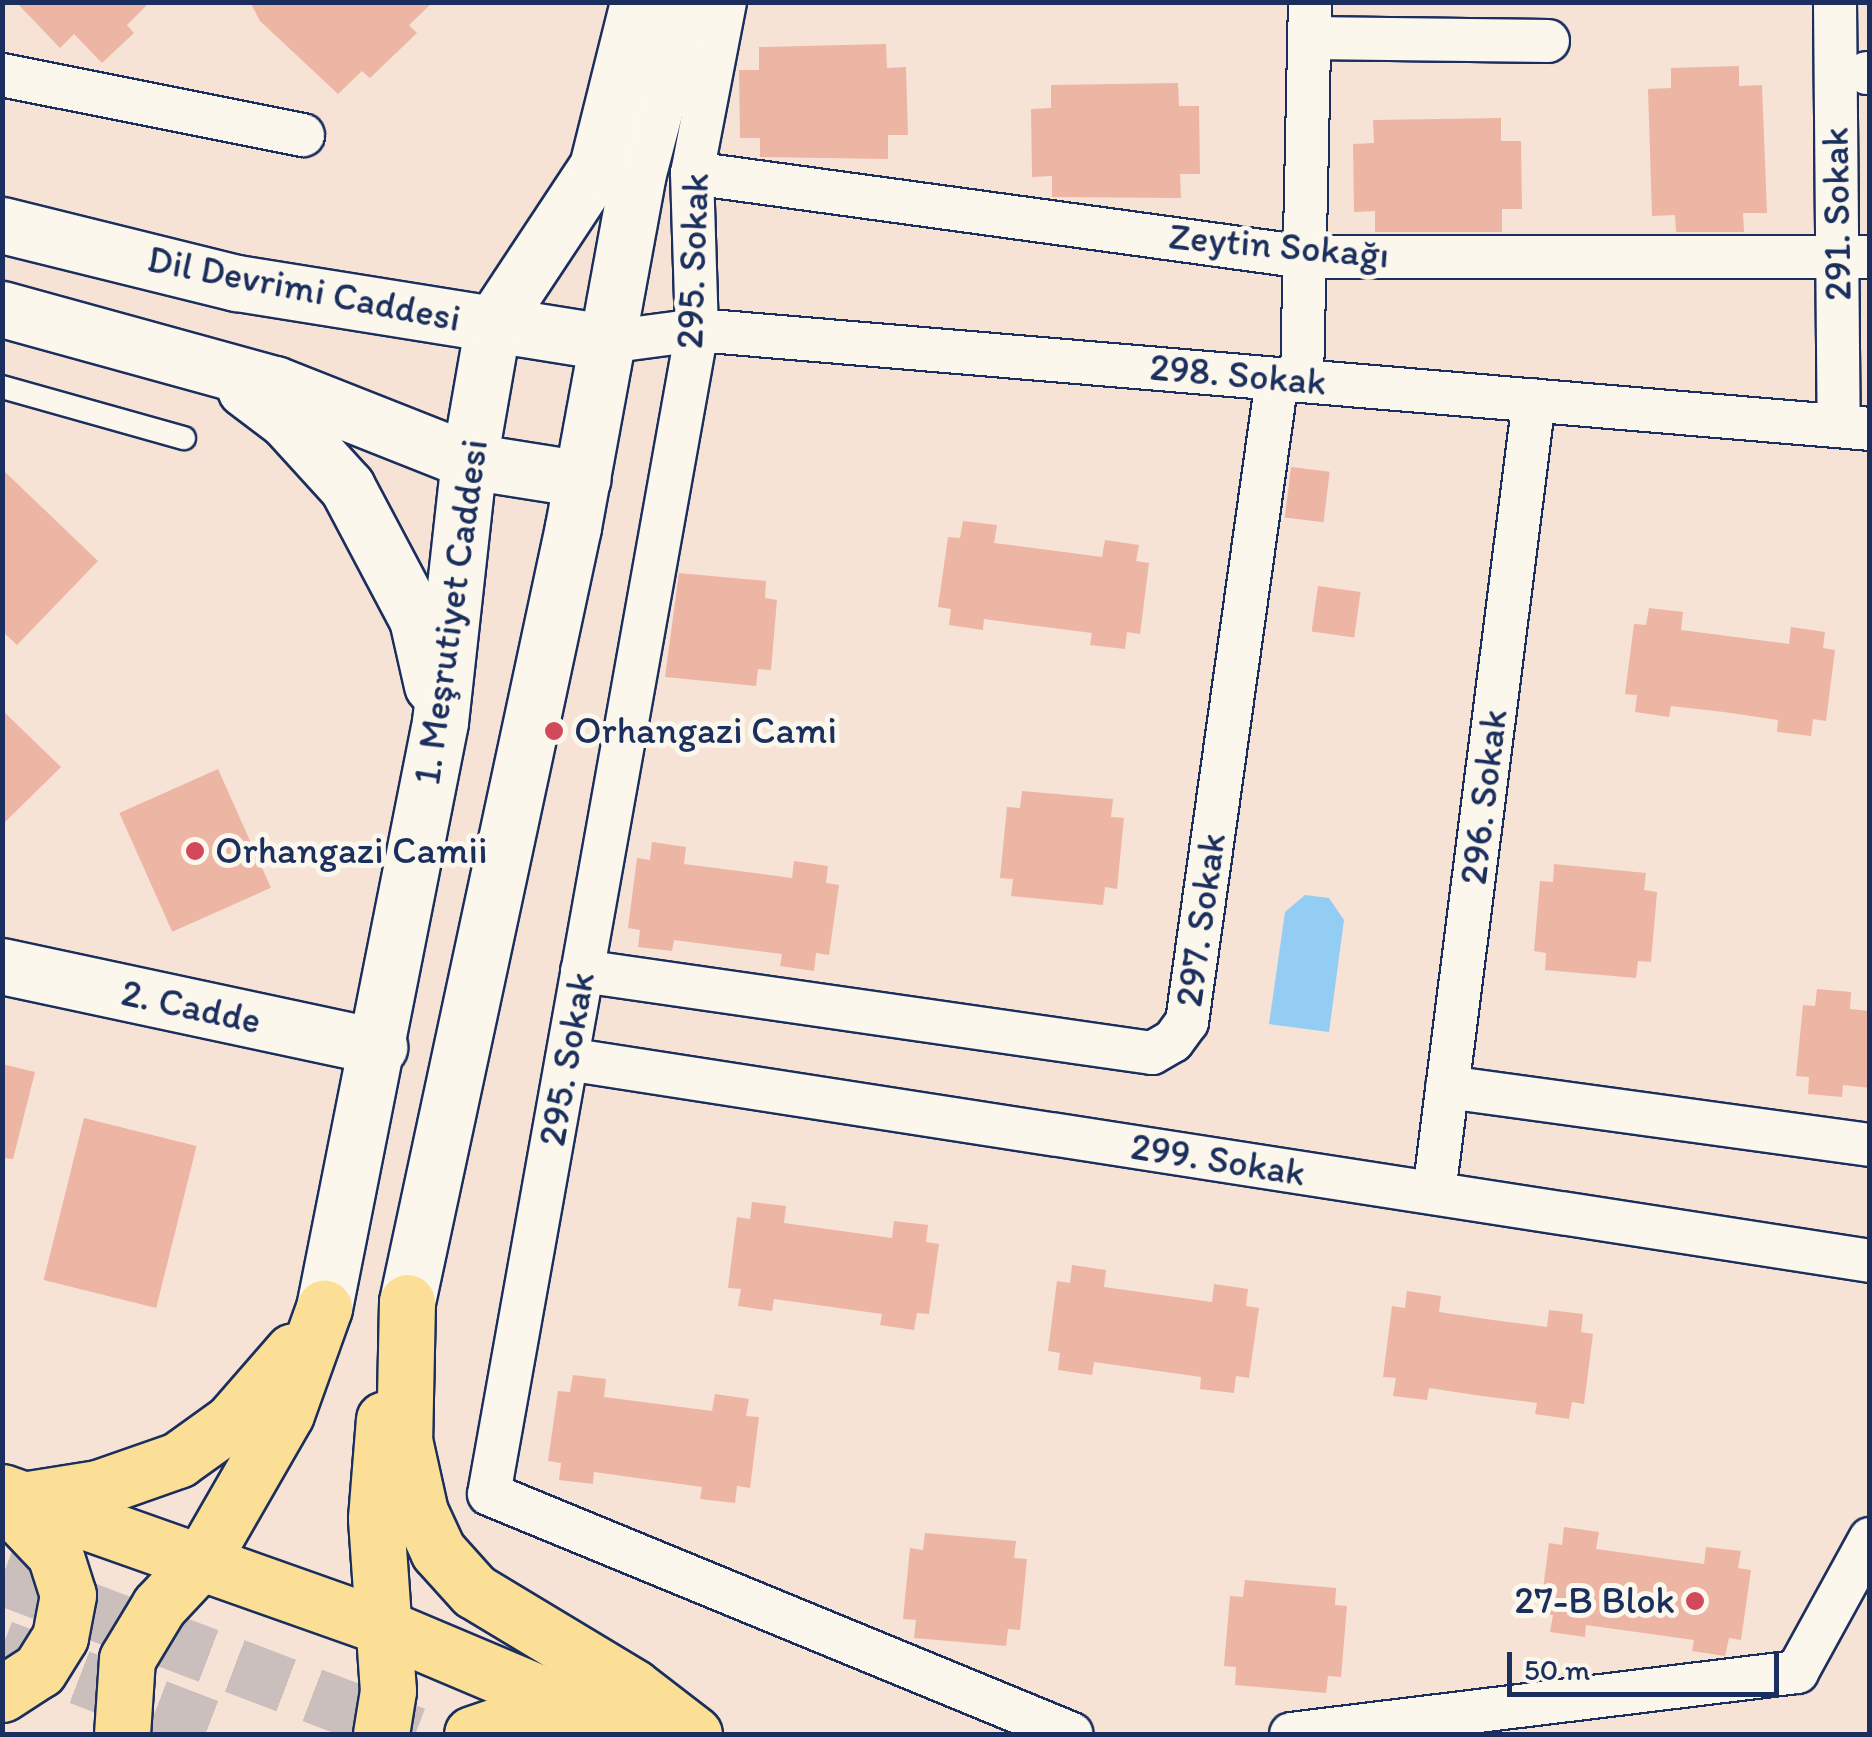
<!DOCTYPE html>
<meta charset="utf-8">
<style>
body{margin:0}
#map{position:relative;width:1872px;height:1737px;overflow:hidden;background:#f7e3d6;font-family:Itim,sans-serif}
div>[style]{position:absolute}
.water>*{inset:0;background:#94cdf3}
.building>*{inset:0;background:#edb5a3;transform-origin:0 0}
.highway-tunnel>*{height:55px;margin-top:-27.5px;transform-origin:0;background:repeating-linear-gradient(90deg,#cbbfbe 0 55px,transparent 0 83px)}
.roads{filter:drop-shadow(2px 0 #1b2f5e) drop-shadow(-2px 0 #1b2f5e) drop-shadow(0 2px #1b2f5e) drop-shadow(0 -2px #1b2f5e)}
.lane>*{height:22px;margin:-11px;padding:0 11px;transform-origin:11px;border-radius:11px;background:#fbf7ec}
.street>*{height:42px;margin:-21px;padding:0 21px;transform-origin:21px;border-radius:21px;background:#fbf7ec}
.secondary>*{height:55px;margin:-27.5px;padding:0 27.5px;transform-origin:27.5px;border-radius:27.5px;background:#fbf7ec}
.highway>*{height:55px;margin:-27.5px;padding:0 27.5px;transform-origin:27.5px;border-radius:27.5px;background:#fbdf96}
.dots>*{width:28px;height:28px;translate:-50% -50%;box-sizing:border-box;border:5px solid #fbf7ec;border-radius:50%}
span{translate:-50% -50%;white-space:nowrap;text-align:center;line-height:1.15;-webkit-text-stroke:10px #fbf7ec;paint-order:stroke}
.street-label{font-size:38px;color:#1b2f5e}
.poi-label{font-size:38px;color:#1b2f5e}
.left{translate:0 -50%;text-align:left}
.right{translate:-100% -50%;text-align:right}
.frame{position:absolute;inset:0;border:5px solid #1b2f5e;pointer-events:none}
.scale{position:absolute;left:1507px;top:1652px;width:272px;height:45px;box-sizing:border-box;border:5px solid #1b2f5e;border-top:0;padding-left:12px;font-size:30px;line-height:35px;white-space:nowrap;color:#1b2f5e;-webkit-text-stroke:8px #fbf7ec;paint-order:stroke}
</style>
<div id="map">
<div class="water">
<i style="clip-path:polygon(1305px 895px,1329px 898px,1344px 920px,1329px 1032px,1269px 1024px,1285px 912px)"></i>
</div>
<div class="building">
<i style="clip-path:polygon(16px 2px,150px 2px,127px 25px,134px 33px,102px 63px,74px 34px,60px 48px)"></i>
<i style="clip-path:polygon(250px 2px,433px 2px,409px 25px,417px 33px,370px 78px,362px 71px,338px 94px,260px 21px)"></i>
<i style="clip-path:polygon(886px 44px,887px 68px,906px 67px,908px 135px,888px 135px,888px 159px,760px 157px,760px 138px,740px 138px,739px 70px,759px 70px,759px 47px)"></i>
<i style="clip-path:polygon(1739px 66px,1739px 86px,1762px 85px,1767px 213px,1743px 213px,1744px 232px,1676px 232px,1675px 215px,1652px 216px,1648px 89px,1671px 88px,1671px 68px)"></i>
<i style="clip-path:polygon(1178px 83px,1179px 106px,1199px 106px,1200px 174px,1180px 174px,1181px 198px,1052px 197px,1052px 176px,1032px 177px,1031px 109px,1051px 108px,1051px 85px)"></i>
<i style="clip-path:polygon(1501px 118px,1501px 141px,1521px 141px,1522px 209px,1502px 209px,1502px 232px,1375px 232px,1375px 211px,1354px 212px,1353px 144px,1374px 143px,1373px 120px)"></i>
<i style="left:1291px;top:467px;width:39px;height:51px;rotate:7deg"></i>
<i style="clip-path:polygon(2px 469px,98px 561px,17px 645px,2px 631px)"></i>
<i style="clip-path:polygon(963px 521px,997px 525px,994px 543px,1102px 557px,1105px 540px,1139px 545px,1136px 561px,1149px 563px,1140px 634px,1127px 632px,1125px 649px,1090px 645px,1092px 633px,984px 619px,983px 630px,949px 625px,951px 609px,938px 607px,948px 537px,960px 538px)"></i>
<i style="clip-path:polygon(679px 573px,766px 581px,765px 598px,777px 600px,771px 670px,758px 669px,756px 686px,665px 677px)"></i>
<i style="left:1318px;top:586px;width:43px;height:46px;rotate:8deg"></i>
<i style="clip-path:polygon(1649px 608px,1683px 612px,1681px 630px,1789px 644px,1791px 627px,1825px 632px,1823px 648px,1835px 650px,1826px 721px,1813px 719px,1811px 736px,1777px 732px,1778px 720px,1724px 712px,1671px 706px,1669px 717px,1635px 712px,1637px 695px,1625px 694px,1634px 624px,1646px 625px)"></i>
<i style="clip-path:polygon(2px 710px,61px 767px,2px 825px)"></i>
<i style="left:218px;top:769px;width:130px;height:108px;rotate:66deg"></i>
<i style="clip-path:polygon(1022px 791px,1113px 799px,1111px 817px,1124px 818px,1117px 889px,1105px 887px,1103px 905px,1011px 896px,1013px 879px,1000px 878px,1007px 807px,1020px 808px)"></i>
<i style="clip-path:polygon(652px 842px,686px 847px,684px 864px,792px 878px,794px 861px,828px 866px,826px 883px,839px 885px,829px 955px,816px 953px,814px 971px,780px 966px,782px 954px,674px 940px,672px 951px,638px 947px,640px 930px,628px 928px,637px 858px,650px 860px)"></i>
<i style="clip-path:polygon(1554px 864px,1646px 873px,1644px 890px,1657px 892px,1651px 962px,1638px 961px,1636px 978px,1545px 970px,1546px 953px,1534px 951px,1540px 881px,1553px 882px)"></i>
<i style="clip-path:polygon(1817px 989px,1851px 992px,1850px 1009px,1870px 1011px,1870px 1088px,1843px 1085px,1842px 1097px,1808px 1094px,1809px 1077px,1796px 1076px,1803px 1005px,1815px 1006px)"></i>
<i style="clip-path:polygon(2px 1064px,35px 1072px,13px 1159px,2px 1158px)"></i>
<i style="left:84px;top:1118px;width:116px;height:167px;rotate:14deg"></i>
<i style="clip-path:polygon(752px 1202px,786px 1206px,784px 1223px,892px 1238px,894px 1221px,928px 1225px,926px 1242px,939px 1244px,929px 1314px,917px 1313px,914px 1330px,880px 1325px,882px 1314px,774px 1299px,772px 1311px,738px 1306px,741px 1289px,728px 1288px,737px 1217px,750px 1219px)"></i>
<i style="clip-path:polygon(1072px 1265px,1106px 1270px,1104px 1287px,1212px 1302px,1214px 1284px,1248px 1289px,1246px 1306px,1259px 1308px,1249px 1378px,1236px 1376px,1234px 1393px,1200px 1389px,1201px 1377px,1094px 1362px,1092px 1375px,1058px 1370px,1060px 1353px,1048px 1351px,1057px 1281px,1070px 1283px)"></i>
<i style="clip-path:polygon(1407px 1291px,1441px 1296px,1439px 1312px,1493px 1320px,1547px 1327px,1549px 1310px,1583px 1314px,1581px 1332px,1593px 1334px,1584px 1404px,1572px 1402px,1569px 1419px,1535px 1414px,1537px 1403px,1482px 1396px,1429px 1388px,1427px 1400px,1393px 1396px,1396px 1378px,1383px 1377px,1392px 1306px,1405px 1308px)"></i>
<i style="clip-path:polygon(573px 1375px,606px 1379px,604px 1397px,712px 1411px,715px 1394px,749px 1399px,746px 1416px,759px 1417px,750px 1488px,737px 1486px,735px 1503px,700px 1499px,702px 1487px,594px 1472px,593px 1484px,559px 1480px,561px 1463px,548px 1461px,558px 1391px,570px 1392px)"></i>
<i style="clip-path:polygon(1564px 1527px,1599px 1532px,1596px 1549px,1704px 1564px,1706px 1547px,1741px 1551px,1738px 1568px,1751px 1570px,1741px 1640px,1729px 1638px,1725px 1656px,1692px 1651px,1694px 1640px,1586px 1625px,1585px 1637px,1550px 1632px,1553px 1615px,1540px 1613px,1549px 1543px,1562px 1545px)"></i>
<i style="clip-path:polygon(925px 1533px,1016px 1541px,1014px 1558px,1027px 1559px,1020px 1630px,1008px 1629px,1006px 1646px,914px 1638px,916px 1620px,903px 1619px,910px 1548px,923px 1550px)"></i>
<i style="clip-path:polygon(1245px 1580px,1336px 1588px,1335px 1605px,1347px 1606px,1341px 1677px,1328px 1676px,1326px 1693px,1235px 1685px,1236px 1667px,1224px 1666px,1230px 1596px,1243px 1597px)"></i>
</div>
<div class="highway-tunnel">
<i style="left:2px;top:1577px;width:442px;rotate:20.8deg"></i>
<i style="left:2px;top:1647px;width:243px;rotate:21deg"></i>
</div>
<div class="roads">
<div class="lane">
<i style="left:2px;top:387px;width:189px;rotate:15.7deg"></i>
</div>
<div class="street">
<i style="left:725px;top:2px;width:174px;rotate:100.9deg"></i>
<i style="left:692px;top:173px;width:157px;rotate:88.2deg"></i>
<i style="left:697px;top:330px;width:1182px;rotate:100.13deg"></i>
<i style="left:489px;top:1494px;width:630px;rotate:22.38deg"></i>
<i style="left:1835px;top:2px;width:424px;rotate:89.5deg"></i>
<i style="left:1310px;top:38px;width:238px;rotate:0.7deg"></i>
<i style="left:1867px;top:73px;width:3px"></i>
<i style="left:2px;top:75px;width:307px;rotate:11.3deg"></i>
<i style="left:692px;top:173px;width:619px;rotate:7.8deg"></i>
<i style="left:1305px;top:257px;width:565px"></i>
<i style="left:607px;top:342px;width:91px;rotate:-7.6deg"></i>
<i style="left:697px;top:330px;width:1177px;rotate:4.82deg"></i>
<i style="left:1302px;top:381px;width:379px;rotate:-88.8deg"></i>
<i style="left:582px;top:971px;width:576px;rotate:8.19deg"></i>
<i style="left:1152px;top:1053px;width:24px;rotate:-30deg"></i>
<i style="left:1173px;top:1041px;width:24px;rotate:-54deg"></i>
<i style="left:1187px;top:1022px;width:649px;rotate:-82.03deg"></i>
<i style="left:567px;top:1059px;width:1319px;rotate:8.81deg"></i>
<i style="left:1447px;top:1087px;width:427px;rotate:7.8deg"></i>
<i style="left:1434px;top:1193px;width:799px;rotate:-82.81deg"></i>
<i style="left:1291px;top:1734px;width:510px;rotate:-6.99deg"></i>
<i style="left:1797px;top:1672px;width:152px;rotate:-61.2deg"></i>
</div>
<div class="secondary">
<i style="left:2px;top:225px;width:242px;rotate:13.9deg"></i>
<i style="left:237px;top:283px;width:375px;rotate:9.1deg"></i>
<i style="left:2px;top:309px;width:283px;rotate:15.4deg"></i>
<i style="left:275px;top:384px;width:209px;rotate:21.6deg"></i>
<i style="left:469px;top:461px;width:115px;rotate:9deg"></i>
<i style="left:245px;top:389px;width:51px;rotate:37.1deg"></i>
<i style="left:286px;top:420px;width:91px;rotate:47.7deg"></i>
<i style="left:347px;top:487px;width:149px;rotate:62.1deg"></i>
<i style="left:417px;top:619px;width:68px;rotate:77.2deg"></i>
<i style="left:2px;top:966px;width:386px;rotate:12.1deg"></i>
<i style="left:407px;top:1302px;width:793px;rotate:-77.91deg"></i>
<i style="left:573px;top:527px;width:356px;rotate:-79.6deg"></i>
<i style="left:637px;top:177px;width:181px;rotate:-75.3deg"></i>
<i style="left:324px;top:1308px;width:597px;rotate:-78.8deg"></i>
<i style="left:440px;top:722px;width:263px;rotate:-83.7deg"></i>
<i style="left:469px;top:461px;width:139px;rotate:-80.1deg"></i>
<i style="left:493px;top:324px;width:188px;rotate:-56.5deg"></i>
<i style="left:597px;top:167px;width:170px;rotate:-76deg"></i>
</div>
<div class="highway">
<i style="left:407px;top:1302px;width:138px;rotate:91.2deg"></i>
<i style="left:404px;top:1440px;width:74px;rotate:77.5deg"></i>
<i style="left:420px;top:1512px;width:43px;rotate:65.2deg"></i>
<i style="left:438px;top:1551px;width:54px;rotate:48deg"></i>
<i style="left:474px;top:1591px;width:186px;rotate:31.1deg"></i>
<i style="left:633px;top:1687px;width:77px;rotate:37.6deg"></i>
<i style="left:2px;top:1492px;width:402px;rotate:19.5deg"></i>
<i style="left:381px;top:1626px;width:278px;rotate:22.9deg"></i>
<i style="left:2px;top:1498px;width:77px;rotate:46.6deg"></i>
<i style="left:55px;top:1554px;width:43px;rotate:72.4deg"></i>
<i style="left:68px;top:1595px;width:43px;rotate:100.8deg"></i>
<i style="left:60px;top:1637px;width:39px;rotate:122deg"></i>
<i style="left:39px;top:1670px;width:44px;rotate:147deg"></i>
<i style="left:29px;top:1499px;width:70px;rotate:-9.1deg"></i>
<i style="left:98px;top:1488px;width:85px;rotate:-19.3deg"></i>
<i style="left:178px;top:1460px;width:65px;rotate:-35.6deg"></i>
<i style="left:231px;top:1422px;width:94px;rotate:-48.9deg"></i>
<i style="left:122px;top:1734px;width:75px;rotate:-86.2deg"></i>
<i style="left:127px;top:1659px;width:62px;rotate:-58.9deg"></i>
<i style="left:159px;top:1606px;width:63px;rotate:-46.9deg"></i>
<i style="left:202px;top:1560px;width:168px;rotate:-60.1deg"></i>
<i style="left:286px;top:1414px;width:113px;rotate:-70.3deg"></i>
<i style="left:381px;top:1734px;width:44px;rotate:-80.8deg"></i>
<i style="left:388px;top:1691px;width:173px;rotate:-94deg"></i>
<i style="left:376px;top:1518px;width:99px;rotate:-85.4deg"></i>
<i style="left:472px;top:1734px;width:59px;rotate:-18.7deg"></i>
<i style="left:528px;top:1715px;width:52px;rotate:3.3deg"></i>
</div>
</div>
<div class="dots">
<i style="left:554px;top:731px;background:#d1495b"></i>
<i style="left:195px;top:851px;background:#d1495b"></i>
<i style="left:1695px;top:1601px;background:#d1495b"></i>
</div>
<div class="street-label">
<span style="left:1837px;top:214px;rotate:-91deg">291. Sokak</span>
<span style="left:1279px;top:246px;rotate:5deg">Zeytin Sokağı</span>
<span style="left:693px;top:261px;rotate:-88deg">295. Sokak</span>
<span style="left:304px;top:289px;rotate:11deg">Dil Devrimi Caddesi</span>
<span style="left:1238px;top:375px;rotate:5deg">298. Sokak</span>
<span style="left:451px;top:612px;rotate:-82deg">1. Meşrutiyet Caddesi</span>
<span style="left:1484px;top:797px;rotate:-83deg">296. Sokak</span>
<span style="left:1201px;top:920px;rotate:-82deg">297. Sokak</span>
<span style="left:191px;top:1007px;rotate:12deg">2. Cadde</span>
<span style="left:567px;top:1059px;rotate:-80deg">295. Sokak</span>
<span style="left:1218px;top:1160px;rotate:9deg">299. Sokak</span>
</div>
<div class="poi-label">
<span class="left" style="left:574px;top:731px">Orhangazi Cami</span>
<span class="left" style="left:215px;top:851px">Orhangazi Camii</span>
<span class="right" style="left:1675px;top:1601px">27-B Blok</span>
</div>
<div class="frame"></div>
<div class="scale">50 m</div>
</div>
